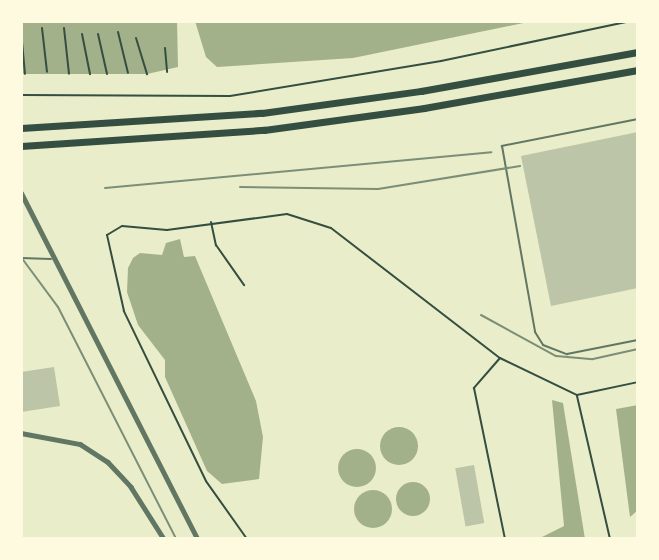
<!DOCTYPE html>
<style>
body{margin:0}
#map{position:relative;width:659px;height:560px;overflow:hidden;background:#e9edc9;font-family:"Alegreya Sans",sans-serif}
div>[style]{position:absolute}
.water>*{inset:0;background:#a3b18a}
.round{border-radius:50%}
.building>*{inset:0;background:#bcc5a7;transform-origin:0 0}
.path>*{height:2px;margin:-1px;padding:0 1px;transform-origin:1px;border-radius:1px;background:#344e41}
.service>*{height:2px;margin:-1px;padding:0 1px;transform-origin:1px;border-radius:1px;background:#617663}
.minor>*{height:4.5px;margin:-2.25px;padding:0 2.25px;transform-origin:2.25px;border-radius:2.25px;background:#617663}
.tertiary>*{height:5px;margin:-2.5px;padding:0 2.5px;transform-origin:2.5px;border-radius:2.5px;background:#617663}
.primary>*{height:7px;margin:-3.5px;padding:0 3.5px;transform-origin:3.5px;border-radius:3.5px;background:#344e41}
.rail>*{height:2px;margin:-1px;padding:0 1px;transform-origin:1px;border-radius:1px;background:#7c8e77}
span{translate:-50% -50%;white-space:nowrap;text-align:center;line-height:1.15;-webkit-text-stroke:5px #fefae0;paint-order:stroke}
.frame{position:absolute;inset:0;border:23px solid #fefae0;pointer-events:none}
</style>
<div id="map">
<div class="water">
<i style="clip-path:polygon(21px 21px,177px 21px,178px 67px,147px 74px,21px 74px)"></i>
<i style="clip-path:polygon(195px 21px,533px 21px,353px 58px,217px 67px,206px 57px)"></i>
<i style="clip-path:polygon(180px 239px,184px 257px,195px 256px,256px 401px,263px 437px,259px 479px,222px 484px,207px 471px,165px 377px,165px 360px,138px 325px,127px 292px,128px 268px,133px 258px,140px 253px,162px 255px,166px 243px)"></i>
<i style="clip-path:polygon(552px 400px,563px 403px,585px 539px,538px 539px,564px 526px)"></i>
<i style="clip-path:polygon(638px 405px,638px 510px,630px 517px,616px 409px)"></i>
<i class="round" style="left:380px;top:427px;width:38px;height:38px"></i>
<i class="round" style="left:338px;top:449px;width:38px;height:38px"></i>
<i class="round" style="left:396px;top:482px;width:34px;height:34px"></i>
<i class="round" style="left:354px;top:490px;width:38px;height:38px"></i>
</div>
<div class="building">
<i style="clip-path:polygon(638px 132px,638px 288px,551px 306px,521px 156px)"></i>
<i style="clip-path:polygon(54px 367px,60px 406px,21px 412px,21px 372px)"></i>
<i style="left:474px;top:465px;width:59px;height:19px;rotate:80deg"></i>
</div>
<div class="path">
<i style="left:42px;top:28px;width:44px;rotate:83.5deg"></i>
<i style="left:64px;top:28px;width:46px;rotate:83.8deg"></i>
<i style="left:21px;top:31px;width:43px;rotate:84.7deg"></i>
<i style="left:118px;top:32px;width:42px;rotate:76.3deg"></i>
<i style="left:82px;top:34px;width:41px;rotate:78.7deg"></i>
<i style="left:98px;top:34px;width:41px;rotate:77.3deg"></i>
<i style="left:136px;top:38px;width:38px;rotate:73deg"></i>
<i style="left:165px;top:48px;width:24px;rotate:85deg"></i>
<i style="left:21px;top:95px;width:209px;rotate:0.3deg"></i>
<i style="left:230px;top:96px;width:214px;rotate:-9.4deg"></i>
<i style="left:441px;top:61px;width:194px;rotate:-11.9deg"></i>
<i style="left:211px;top:222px;width:24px;rotate:78deg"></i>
<i style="left:216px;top:245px;width:49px;rotate:55deg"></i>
<i style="left:500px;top:358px;width:40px;rotate:131deg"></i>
<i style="left:474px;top:388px;width:154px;rotate:78.4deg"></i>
<i style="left:577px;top:396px;width:147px;rotate:77deg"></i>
<i style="left:247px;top:539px;width:71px;rotate:-125.3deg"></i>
<i style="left:206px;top:481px;width:189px;rotate:-115.8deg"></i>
<i style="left:124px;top:311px;width:78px;rotate:-102.6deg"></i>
<i style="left:107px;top:235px;width:17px;rotate:-31deg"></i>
<i style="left:122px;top:226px;width:45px;rotate:5.1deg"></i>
<i style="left:167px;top:230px;width:121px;rotate:-7.6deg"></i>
<i style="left:287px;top:214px;width:46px;rotate:17.7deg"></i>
<i style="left:331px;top:228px;width:213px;rotate:37.6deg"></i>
<i style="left:500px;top:358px;width:85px;rotate:25.7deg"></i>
<i style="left:577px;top:395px;width:62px;rotate:-12deg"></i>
</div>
<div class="service">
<i style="left:638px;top:119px;width:139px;rotate:168.8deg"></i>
<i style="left:502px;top:146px;width:189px;rotate:79.9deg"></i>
<i style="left:535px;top:332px;width:15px;rotate:58deg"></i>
<i style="left:543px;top:345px;width:26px;rotate:21deg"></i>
<i style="left:567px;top:354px;width:72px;rotate:-11.2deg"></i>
<i style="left:21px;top:258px;width:30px;rotate:2deg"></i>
</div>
<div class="minor">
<i style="left:21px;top:433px;width:60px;rotate:10.6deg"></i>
<i style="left:80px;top:444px;width:33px;rotate:33deg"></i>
<i style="left:108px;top:462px;width:34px;rotate:47deg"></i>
<i style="left:131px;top:487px;width:62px;rotate:57.6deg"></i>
</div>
<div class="tertiary">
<i style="left:21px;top:193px;width:388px;rotate:63deg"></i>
</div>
<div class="primary">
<i style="left:21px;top:128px;width:241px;rotate:-3.6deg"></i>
<i style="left:262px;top:113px;width:161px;rotate:-7.9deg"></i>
<i style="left:421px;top:91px;width:220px;rotate:-10.2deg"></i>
<i style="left:21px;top:146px;width:244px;rotate:-3.8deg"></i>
<i style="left:264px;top:130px;width:162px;rotate:-7.8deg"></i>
<i style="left:424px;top:108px;width:217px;rotate:-10.1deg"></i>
</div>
<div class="rail">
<i style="left:240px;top:187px;width:138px;rotate:0.8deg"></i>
<i style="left:378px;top:189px;width:144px;rotate:-9.2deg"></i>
<i style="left:105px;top:188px;width:388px;rotate:-5.3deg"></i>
<i style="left:21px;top:257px;width:62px;rotate:53.5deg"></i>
<i style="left:58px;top:307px;width:260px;rotate:63deg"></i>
<i style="left:481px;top:315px;width:85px;rotate:28.7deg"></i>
<i style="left:556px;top:356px;width:37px;rotate:5deg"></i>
<i style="left:593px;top:359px;width:46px;rotate:-12.5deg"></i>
</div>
<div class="frame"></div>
</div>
